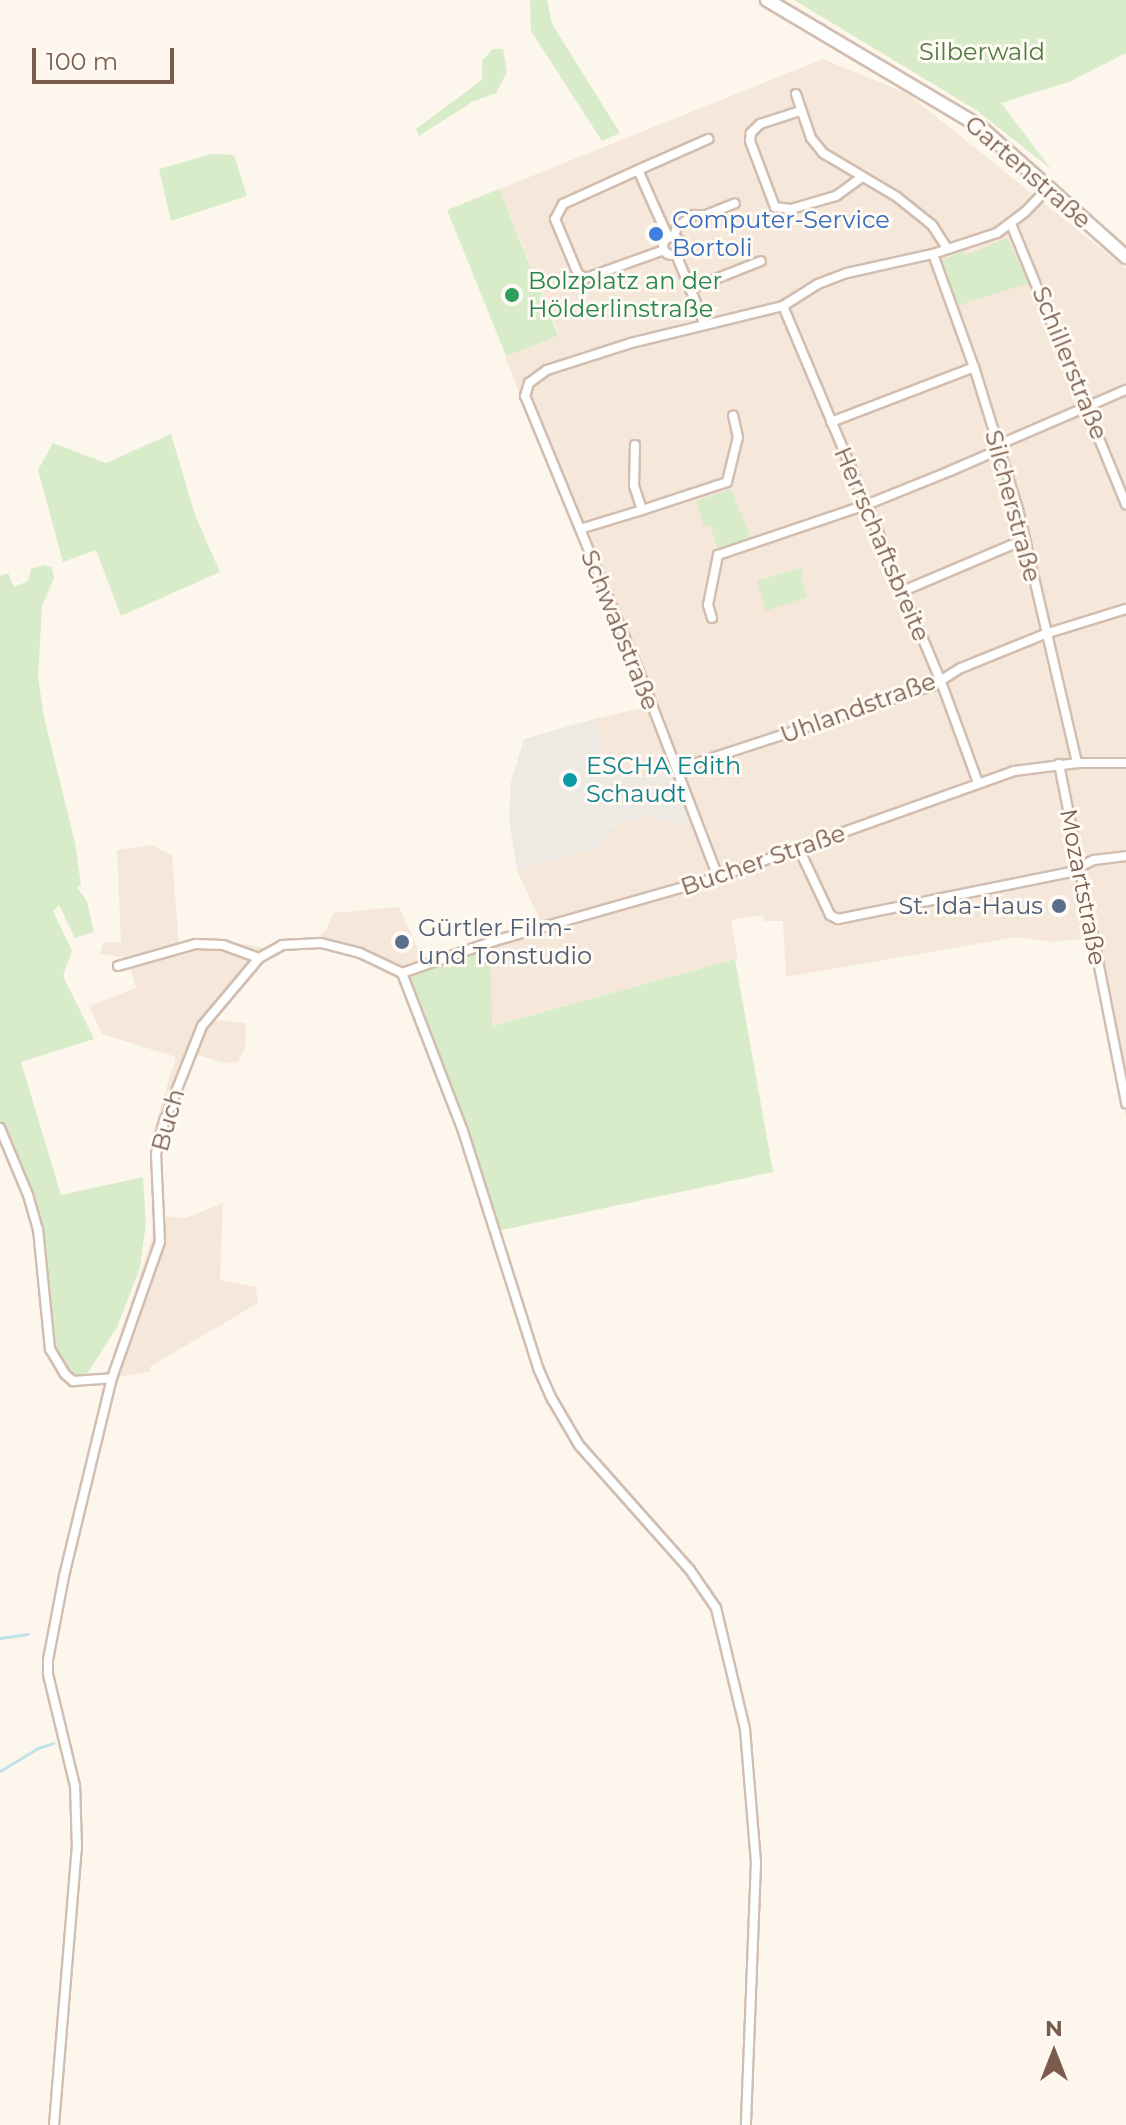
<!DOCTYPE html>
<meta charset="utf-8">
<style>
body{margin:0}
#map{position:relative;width:1126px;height:2125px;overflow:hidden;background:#fdf6ec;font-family:Montserrat,sans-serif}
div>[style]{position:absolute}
.residential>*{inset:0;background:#f5e8da}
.industrial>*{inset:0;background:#efe9e4}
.green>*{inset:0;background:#d8ecc9;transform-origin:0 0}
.stream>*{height:3px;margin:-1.5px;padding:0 1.5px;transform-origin:1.5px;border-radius:1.5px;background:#bfe3e8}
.roads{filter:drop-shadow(2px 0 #d1beb0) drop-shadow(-2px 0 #d1beb0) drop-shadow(0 2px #d1beb0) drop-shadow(0 -2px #d1beb0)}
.street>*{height:8px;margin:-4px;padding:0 4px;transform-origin:4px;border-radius:4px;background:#fff}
.street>.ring{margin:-4px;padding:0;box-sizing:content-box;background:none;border:8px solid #fff;border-radius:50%}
.secondary>*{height:12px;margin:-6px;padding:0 6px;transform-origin:6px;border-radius:6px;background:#fff}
.dots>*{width:22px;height:22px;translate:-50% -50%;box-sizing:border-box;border:4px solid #fffaf3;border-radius:50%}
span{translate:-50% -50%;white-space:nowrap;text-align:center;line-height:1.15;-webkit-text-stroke:6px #fffaf3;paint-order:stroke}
.park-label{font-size:24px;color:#537a41}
.street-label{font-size:24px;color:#7a5c4d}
.shop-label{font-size:24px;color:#366cbe}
.left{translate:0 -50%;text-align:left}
.leisure-label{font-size:24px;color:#27864d}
.culture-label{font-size:24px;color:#0d838f}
.service-label{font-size:24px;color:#4e5e75}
.right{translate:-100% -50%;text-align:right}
.north{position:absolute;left:1014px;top:2013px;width:80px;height:80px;-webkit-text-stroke:6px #fffaf3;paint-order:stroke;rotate:0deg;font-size:22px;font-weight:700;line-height:32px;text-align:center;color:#7a5c4d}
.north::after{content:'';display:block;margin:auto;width:28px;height:36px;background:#7a5c4d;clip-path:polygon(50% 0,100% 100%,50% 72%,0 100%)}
.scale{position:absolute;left:32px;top:48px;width:142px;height:36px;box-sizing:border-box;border:4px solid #7a5c4d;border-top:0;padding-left:10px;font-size:24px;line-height:28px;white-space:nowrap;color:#7a5c4d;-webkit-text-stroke:6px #fffaf3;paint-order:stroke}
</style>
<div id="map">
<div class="residential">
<i style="clip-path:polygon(823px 59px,908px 94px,1126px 269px,1126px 1118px,1091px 938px,1054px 942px,1017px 937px,786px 977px,783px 921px,764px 921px,763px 915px,731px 920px,738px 958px,491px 1026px,492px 935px,540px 921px,517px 870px,604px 846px,603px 840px,612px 836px,609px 827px,650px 816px,678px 827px,673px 772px,648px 778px,609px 769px,594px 719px,647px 707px,505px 357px,559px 334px,499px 189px)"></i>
<i style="clip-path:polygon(152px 845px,172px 855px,179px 946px,213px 939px,266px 948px,320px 936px,326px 930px,333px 913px,399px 907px,426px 966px,406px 977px,389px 975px,362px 958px,337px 950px,288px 948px,255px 966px,211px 1020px,246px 1023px,245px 1048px,238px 1062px,225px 1063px,191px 1053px,159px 1165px,163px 1216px,186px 1218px,223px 1203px,220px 1280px,256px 1287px,258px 1303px,151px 1366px,150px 1372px,118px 1377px,108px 1373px,152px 1238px,151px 1139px,176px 1057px,102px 1034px,89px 1006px,136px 988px,128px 958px,100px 954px,103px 942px,121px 942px,117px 850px)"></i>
</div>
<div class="industrial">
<i style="clip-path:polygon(594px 719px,609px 769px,648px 778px,673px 772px,689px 816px,678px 827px,650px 816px,610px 826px,613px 837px,603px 840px,605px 845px,517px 870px,509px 821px,511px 782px,524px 739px)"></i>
</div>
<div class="green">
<i style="clip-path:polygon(530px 0,547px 0,552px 24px,620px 133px,602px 141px,531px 31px)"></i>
<i style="clip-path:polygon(794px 0,1126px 0,1126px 53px,1069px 82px,1001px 103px,1051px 169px,976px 110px)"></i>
<i style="clip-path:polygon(493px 49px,503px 49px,507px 72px,496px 93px,472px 102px,419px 136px,416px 129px,482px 80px,482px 61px)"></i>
<i style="clip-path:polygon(212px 154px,234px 155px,247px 196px,171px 221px,159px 169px)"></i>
<i style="left:499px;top:189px;width:158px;height:56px;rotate:68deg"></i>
<i style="clip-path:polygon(1007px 238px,1029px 283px,956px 306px,943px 259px,961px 252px,966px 255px)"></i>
<i style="clip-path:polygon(171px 434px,195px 515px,220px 572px,121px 616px,96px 550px,63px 562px,38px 470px,53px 443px,106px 463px)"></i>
<i style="clip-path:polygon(731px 489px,751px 538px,718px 549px,710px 525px,704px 526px,696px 501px)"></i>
<i style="clip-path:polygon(44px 565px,52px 567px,54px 578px,42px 606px,38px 677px,44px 717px,75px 843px,81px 885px,77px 888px,87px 901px,94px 932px,75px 938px,59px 905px,53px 911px,72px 951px,63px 976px,94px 1039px,21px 1062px,61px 1195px,143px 1177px,146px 1223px,140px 1268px,117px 1327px,85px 1377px,73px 1376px,63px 1368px,57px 1354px,45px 1277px,21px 1168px,0 1121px,0 576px,8px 573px,14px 587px,28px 581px,31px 569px)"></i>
<i style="clip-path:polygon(803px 567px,801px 580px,807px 597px,766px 611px,757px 581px)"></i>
<i style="clip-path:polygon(491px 944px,492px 1026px,735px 959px,773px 1172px,497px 1231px,458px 1104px,406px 982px,409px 972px)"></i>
</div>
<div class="stream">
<i style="left:0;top:1638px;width:28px;rotate:-8deg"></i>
<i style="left:0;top:1771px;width:44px;rotate:-31.2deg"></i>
<i style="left:38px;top:1748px;width:16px;rotate:-18deg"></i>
</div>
<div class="roads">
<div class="street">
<i style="left:796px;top:94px;width:46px;rotate:71.2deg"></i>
<i style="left:811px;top:138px;width:19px;rotate:51deg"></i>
<i style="left:823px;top:153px;width:86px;rotate:30.7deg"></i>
<i style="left:897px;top:197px;width:45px;rotate:38.7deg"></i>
<i style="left:932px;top:225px;width:27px;rotate:57deg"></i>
<i style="left:800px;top:111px;width:42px;rotate:162deg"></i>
<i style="left:760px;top:124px;width:13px;rotate:135deg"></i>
<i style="left:751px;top:133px;width:8px;rotate:97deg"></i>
<i style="left:750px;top:141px;width:71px;rotate:69.3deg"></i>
<i style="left:775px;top:207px;width:16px;rotate:7deg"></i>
<i style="left:791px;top:209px;width:47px;rotate:-16.1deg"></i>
<i style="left:836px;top:196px;width:31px;rotate:-36deg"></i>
<i style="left:638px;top:170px;width:82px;rotate:155.6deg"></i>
<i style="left:563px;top:204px;width:17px;rotate:118deg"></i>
<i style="left:555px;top:219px;width:60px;rotate:67.3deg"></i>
<i style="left:578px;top:274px;width:9px;rotate:27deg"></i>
<i style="left:586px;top:278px;width:83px;rotate:-19.7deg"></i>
<i style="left:1011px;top:224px;width:303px;rotate:67.7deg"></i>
<i style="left:674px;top:236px;width:9px;rotate:-72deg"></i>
<i style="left:677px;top:227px;width:21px;rotate:-35deg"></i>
<i style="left:694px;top:215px;width:12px"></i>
<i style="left:706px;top:215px;width:31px;rotate:-22deg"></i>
<i class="ring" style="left:663px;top:237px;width:10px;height:10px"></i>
<i style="left:668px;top:237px;width:73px;rotate:-114.1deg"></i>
<i style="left:638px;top:170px;width:77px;rotate:-23.9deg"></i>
<i style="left:676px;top:254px;width:77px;rotate:67.8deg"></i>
<i style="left:933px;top:254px;width:120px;rotate:70.1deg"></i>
<i style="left:974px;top:367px;width:149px;rotate:72.8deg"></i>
<i style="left:1018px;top:509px;width:261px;rotate:76.9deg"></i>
<i style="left:690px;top:289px;width:76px;rotate:-21.5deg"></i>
<i style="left:783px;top:306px;width:405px;rotate:67.2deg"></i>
<i style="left:940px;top:679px;width:111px;rotate:69.9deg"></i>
<i style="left:831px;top:422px;width:153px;rotate:-21deg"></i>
<i style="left:642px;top:510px;width:89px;rotate:-18.2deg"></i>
<i style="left:727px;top:482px;width:46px;rotate:-76.3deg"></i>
<i style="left:738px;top:437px;width:22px;rotate:-103deg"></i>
<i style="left:580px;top:529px;width:65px;rotate:-17deg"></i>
<i style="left:642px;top:510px;width:25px;rotate:-108deg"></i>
<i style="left:634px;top:486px;width:41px;rotate:-88.6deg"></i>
<i style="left:903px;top:591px;width:130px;rotate:-23deg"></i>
<i style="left:712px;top:618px;width:14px;rotate:-107deg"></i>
<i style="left:708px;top:605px;width:51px;rotate:-78.7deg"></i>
<i style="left:718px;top:555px;width:156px;rotate:-18.7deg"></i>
<i style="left:866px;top:505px;width:91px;rotate:-22deg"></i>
<i style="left:950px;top:471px;width:48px;rotate:-23.4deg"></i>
<i style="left:994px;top:452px;width:8px;rotate:-60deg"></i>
<i style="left:998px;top:445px;width:139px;rotate:-23.3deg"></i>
<i style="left:1059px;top:764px;width:346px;rotate:78.8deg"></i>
<i style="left:678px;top:769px;width:267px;rotate:-18.1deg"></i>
<i style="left:932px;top:686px;width:34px;rotate:-32deg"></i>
<i style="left:961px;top:668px;width:91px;rotate:-22deg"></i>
<i style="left:1045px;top:634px;width:85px;rotate:-17.2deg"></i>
<i style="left:799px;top:849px;width:73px;rotate:64.8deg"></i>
<i style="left:830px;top:915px;width:9px;rotate:27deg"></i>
<i style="left:838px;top:919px;width:234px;rotate:-11.4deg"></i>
<i style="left:1067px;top:873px;width:30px;rotate:-26deg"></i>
<i style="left:1094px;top:860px;width:32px;rotate:-7deg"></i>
<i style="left:718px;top:877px;width:201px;rotate:-111deg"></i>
<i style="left:646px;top:689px;width:317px;rotate:-112.4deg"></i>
<i style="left:525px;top:396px;width:14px;rotate:-73deg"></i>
<i style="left:529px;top:383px;width:22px;rotate:-36deg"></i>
<i style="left:547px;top:370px;width:88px;rotate:-17.8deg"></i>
<i style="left:631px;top:343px;width:156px;rotate:-13.7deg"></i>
<i style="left:783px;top:306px;width:41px;rotate:-32.2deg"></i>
<i style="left:818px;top:284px;width:31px;rotate:-21deg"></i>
<i style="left:847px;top:273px;width:88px;rotate:-12.5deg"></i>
<i style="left:933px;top:254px;width:67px;rotate:-18.2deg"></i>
<i style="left:997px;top:233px;width:35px;rotate:-37deg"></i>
<i style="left:1025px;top:212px;width:33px;rotate:-46deg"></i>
<i style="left:118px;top:966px;width:81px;rotate:-15.8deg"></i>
<i style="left:196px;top:944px;width:27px;rotate:2deg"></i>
<i style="left:223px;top:945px;width:38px;rotate:20deg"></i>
<i style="left:402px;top:973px;width:169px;rotate:68.9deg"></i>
<i style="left:463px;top:1131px;width:249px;rotate:72.4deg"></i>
<i style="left:538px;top:1368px;width:34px;rotate:66deg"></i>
<i style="left:552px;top:1399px;width:53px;rotate:59.6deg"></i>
<i style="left:579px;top:1445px;width:167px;rotate:48.4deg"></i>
<i style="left:690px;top:1570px;width:46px;rotate:55.6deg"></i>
<i style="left:716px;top:1608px;width:124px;rotate:76.5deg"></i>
<i style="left:745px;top:1729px;width:133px;rotate:85.3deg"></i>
<i style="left:756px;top:1862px;width:263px;rotate:92.2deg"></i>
<i style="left:402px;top:973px;width:97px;rotate:-19.2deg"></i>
<i style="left:494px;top:941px;width:233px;rotate:-15.9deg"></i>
<i style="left:718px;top:877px;width:314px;rotate:-19.7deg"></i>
<i style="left:1014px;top:771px;width:64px;rotate:-7.2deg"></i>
<i style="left:1077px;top:763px;width:49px"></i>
<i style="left:0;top:1128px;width:73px;rotate:67.3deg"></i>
<i style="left:28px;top:1195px;width:35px;rotate:74deg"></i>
<i style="left:38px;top:1229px;width:121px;rotate:84.3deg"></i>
<i style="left:50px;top:1349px;width:29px;rotate:59deg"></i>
<i style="left:65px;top:1374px;width:11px;rotate:41deg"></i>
<i style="left:73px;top:1381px;width:39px;rotate:-4deg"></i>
<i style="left:54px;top:2125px;width:278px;rotate:-85.3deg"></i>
<i style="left:77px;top:1848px;width:62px;rotate:-91.8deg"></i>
<i style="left:75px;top:1786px;width:115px;rotate:-103.6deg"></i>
<i style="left:48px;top:1674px;width:14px;rotate:-90deg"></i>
<i style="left:48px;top:1660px;width:86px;rotate:-79.2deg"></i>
<i style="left:64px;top:1576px;width:204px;rotate:-76.4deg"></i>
<i style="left:112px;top:1378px;width:144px;rotate:-70.6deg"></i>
<i style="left:160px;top:1242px;width:88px;rotate:-92.6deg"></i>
<i style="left:156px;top:1154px;width:33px;rotate:-76deg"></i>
<i style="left:164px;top:1122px;width:103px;rotate:-68.4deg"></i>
<i style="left:202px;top:1026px;width:89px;rotate:-50deg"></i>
<i style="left:259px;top:958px;width:26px;rotate:-29deg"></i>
<i style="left:282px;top:945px;width:39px;rotate:-3deg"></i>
<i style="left:321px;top:943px;width:40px;rotate:14.4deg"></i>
<i style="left:360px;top:953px;width:47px;rotate:25.5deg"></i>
</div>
<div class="secondary">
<i style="left:767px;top:0;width:247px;rotate:30.7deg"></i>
<i style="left:979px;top:126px;width:197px;rotate:41.7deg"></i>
</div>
</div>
<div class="dots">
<i style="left:656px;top:234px;background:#3f7fe0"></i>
<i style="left:512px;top:295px;background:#2e9e5b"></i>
<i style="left:570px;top:780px;background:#0f9aa8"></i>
<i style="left:1059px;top:906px;background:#5c6f8a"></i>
<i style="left:402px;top:942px;background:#5c6f8a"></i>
</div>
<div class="park-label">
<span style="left:982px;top:52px">Silberwald</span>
</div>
<div class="street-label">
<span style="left:1028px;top:172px;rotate:41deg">Gartenstraße</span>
<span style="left:1070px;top:363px;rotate:68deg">Schillerstraße</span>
<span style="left:1013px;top:506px;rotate:75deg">Silcherstraße</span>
<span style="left:882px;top:544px;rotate:67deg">Herrschaftsbreite</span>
<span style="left:620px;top:630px;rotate:68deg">Schwabstraße</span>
<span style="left:858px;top:708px;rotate:-20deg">Uhlandstraße</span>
<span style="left:763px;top:860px;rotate:-19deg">Bucher Straße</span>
<span style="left:1083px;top:887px;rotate:79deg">Mozartstraße</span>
<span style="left:168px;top:1120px;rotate:-74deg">Buch</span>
</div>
<div class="shop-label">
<span class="left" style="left:672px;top:234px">Computer-Service<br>Bortoli</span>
</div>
<div class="leisure-label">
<span class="left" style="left:528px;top:295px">Bolzplatz an der<br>Hölderlinstraße</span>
</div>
<div class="culture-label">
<span class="left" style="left:586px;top:780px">ESCHA Edith<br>Schaudt</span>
</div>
<div class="service-label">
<span class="right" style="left:1043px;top:906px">St. Ida-Haus</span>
<span class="left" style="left:418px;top:942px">Gürtler Film-<br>und Tonstudio</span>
</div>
<div class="north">N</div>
<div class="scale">100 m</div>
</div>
